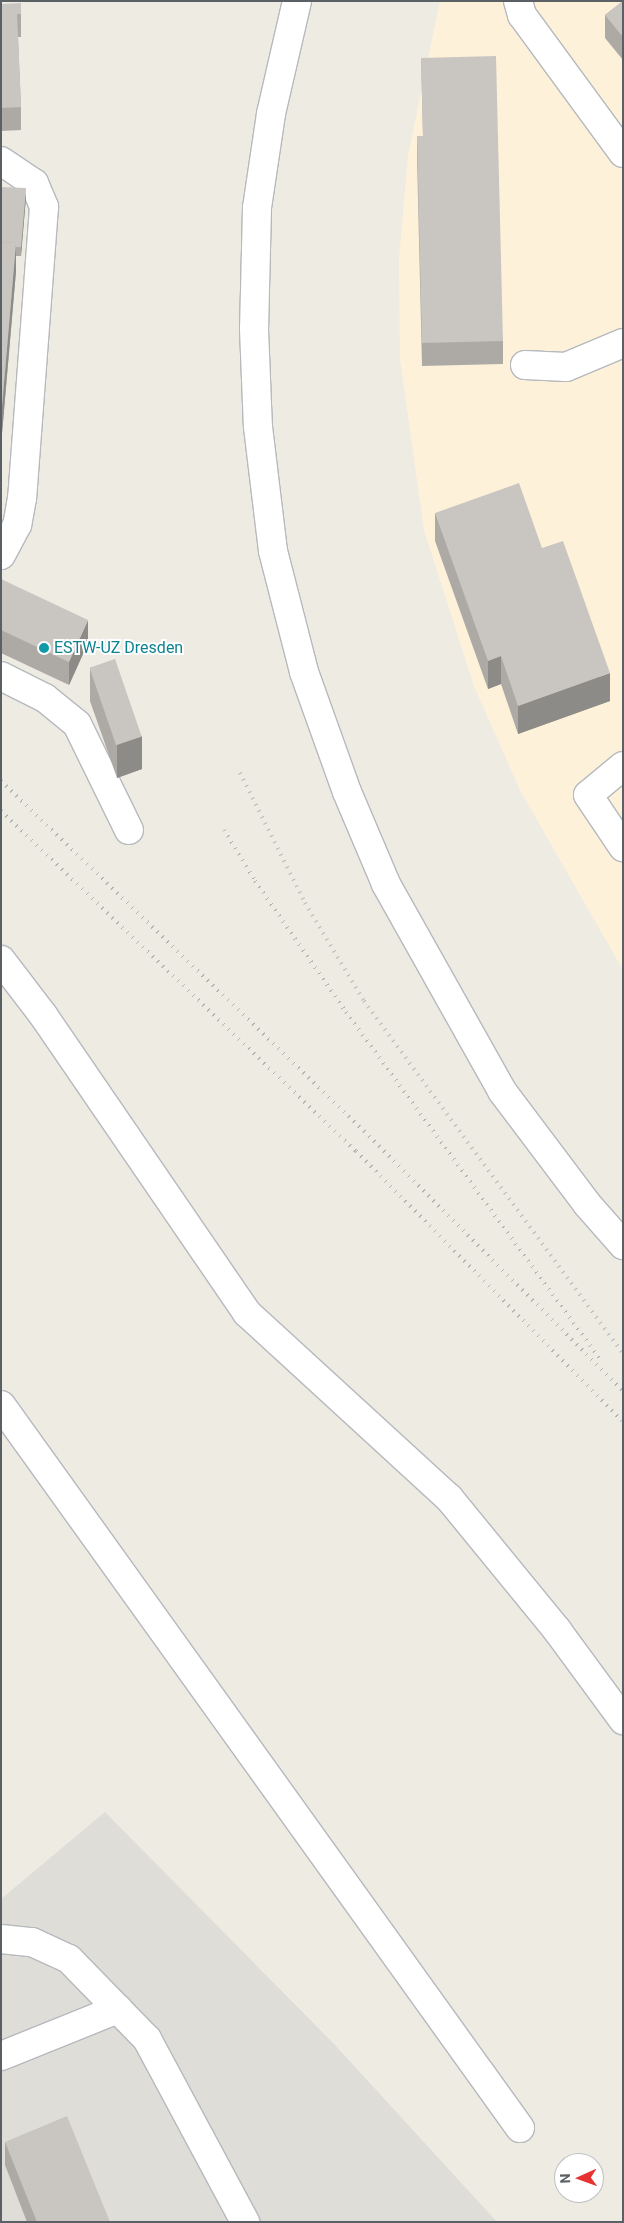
<!DOCTYPE html>
<style>
body{margin:0}
#map{position:relative;width:624px;height:2223px;overflow:hidden;background:#eeebe3;font-family:Roboto,sans-serif}
div>[style]{position:absolute}
.commercial>*{inset:0;background:#fdf2d9}
.industrial>*{inset:0;background:#dfddd8}
.roads{filter:drop-shadow(1px 0 #b6b9bd) drop-shadow(-1px 0 #b6b9bd) drop-shadow(0 1px #b6b9bd) drop-shadow(0 -1px #b6b9bd)}
.minor>*{height:28px;margin:-14px;padding:0 14px;transform-origin:14px;border-radius:14px;background:#fff}
.rail>*{height:4px;margin-top:-2px;transform-origin:0;background:repeating-linear-gradient(90deg,#b2b3b4 0 1px,transparent 0 7px)}
.wall>*{inset:0;background:#adaaa6}
.shaded-wall>*{inset:0;background:#8d8b87}
.building>*{inset:0;background:#c9c6c1;transform-origin:0 0}
.dots>*{width:14px;height:14px;translate:-50% -50%;box-sizing:border-box;border:2px solid #fff;border-radius:50%}
span{translate:-50% -50%;white-space:nowrap;text-align:center;line-height:1.15;-webkit-text-stroke:4px #fff;paint-order:stroke}
.culture-label{font-size:16px;color:#0d838f}
.left{translate:0 -50%;text-align:left}
.frame{position:absolute;inset:0;border:2px solid #5b6064;pointer-events:none}
.north{position:absolute;left:554px;top:2153px;width:50px;height:50px;box-sizing:border-box;background:#fff;border:1px solid #bdbfc1;border-radius:50%;rotate:268deg;font-size:14px;font-weight:700;line-height:20px;text-align:center;color:#5b6064}
.north::after{content:'';display:block;margin:auto;width:18px;height:22px;background:#e73331;clip-path:polygon(50% 0,100% 100%,50% 72%,0 100%)}
</style>
<div id="map">
<div class="commercial">
<i style="clip-path:polygon(440px 1px,623px 1px,623px 970px,520px 790px,474px 686px,424px 530px,400px 359px,399px 259px,408px 156px)"></i>
</div>
<div class="industrial">
<i style="clip-path:polygon(105px 1812px,335px 2045px,497px 2222px,1px 2222px,1px 1899px)"></i>
</div>
<div class="roads">
<div class="minor">
<i style="left:297px;top:1px;width:116px;rotate:103deg"></i>
<i style="left:271px;top:114px;width:95px;rotate:98.5deg"></i>
<i style="left:257px;top:208px;width:121px;rotate:91.4deg"></i>
<i style="left:254px;top:329px;width:98px;rotate:87.7deg"></i>
<i style="left:258px;top:427px;width:125px;rotate:83.1deg"></i>
<i style="left:273px;top:551px;width:125px;rotate:75.6deg"></i>
<i style="left:304px;top:672px;width:127px;rotate:70.3deg"></i>
<i style="left:347px;top:792px;width:100px;rotate:67deg"></i>
<i style="left:386px;top:884px;width:237px;rotate:60.7deg"></i>
<i style="left:502px;top:1091px;width:141px;rotate:53deg"></i>
<i style="left:587px;top:1204px;width:55px;rotate:48.7deg"></i>
<i style="left:518px;top:1px;width:15px;rotate:74deg"></i>
<i style="left:522px;top:15px;width:171px;rotate:53.8deg"></i>
<i style="left:1px;top:161px;width:40px;rotate:34deg"></i>
<i style="left:34px;top:183px;width:26px;rotate:67deg"></i>
<i style="left:44px;top:207px;width:292px;rotate:94.3deg"></i>
<i style="left:22px;top:498px;width:27px;rotate:100deg"></i>
<i style="left:17px;top:525px;width:34px;rotate:118deg"></i>
<i style="left:525px;top:365px;width:41px;rotate:2.8deg"></i>
<i style="left:566px;top:367px;width:62px;rotate:-22.8deg"></i>
<i style="left:1px;top:676px;width:49px;rotate:26.6deg"></i>
<i style="left:45px;top:698px;width:41px;rotate:39.1deg"></i>
<i style="left:77px;top:724px;width:118px;rotate:63.9deg"></i>
<i style="left:623px;top:766px;width:45px;rotate:140.4deg"></i>
<i style="left:588px;top:795px;width:63px;rotate:56.1deg"></i>
<i style="left:1px;top:960px;width:69px;rotate:52.6deg"></i>
<i style="left:43px;top:1015px;width:361px;rotate:55.6deg"></i>
<i style="left:247px;top:1313px;width:274px;rotate:42.5deg"></i>
<i style="left:449px;top:1498px;width:171px;rotate:50.7deg"></i>
<i style="left:557px;top:1630px;width:112px;rotate:53.7deg"></i>
<i style="left:1px;top:1405px;width:890px;rotate:54.33deg"></i>
<i style="left:1px;top:1939px;width:31px;rotate:6deg"></i>
<i style="left:32px;top:1942px;width:41px;rotate:24.7deg"></i>
<i style="left:69px;top:1959px;width:112px;rotate:45.7deg"></i>
<i style="left:147px;top:2039px;width:208px;rotate:61.8deg"></i>
<i style="left:1px;top:2056px;width:126px;rotate:-21.9deg"></i>
</div>
</div>
<div class="rail">
<i style="left:240px;top:773px;width:145px;rotate:63.4deg"></i>
<i style="left:305px;top:903px;width:114px;rotate:59deg"></i>
<i style="left:364px;top:1001px;width:438px;rotate:53.7deg"></i>
<i style="left:1px;top:781px;width:511px;rotate:43.97deg"></i>
<i style="left:369px;top:1136px;width:360px;rotate:45.1deg"></i>
<i style="left:1px;top:811px;width:492px;rotate:43.8deg"></i>
<i style="left:356px;top:1151px;width:380px;rotate:45.4deg"></i>
<i style="left:224px;top:830px;width:60px;rotate:58.7deg"></i>
<i style="left:255px;top:881px;width:160px;rotate:55.2deg"></i>
<i style="left:346px;top:1012px;width:429px;rotate:53.8deg"></i>
</div>
<div class="wall">
<i style="clip-path:polygon(623px 1px,623px 60px,605px 38px,605px 15px)"></i>
<i style="clip-path:polygon(1px 4px,21px 14px,21px 37px,18px 37px,21px 107px,21px 130px,1px 131px)"></i>
<i style="clip-path:polygon(421px 58px,503px 341px,503px 364px,422px 366px,417px 159px,417px 136px,423px 136px)"></i>
<i style="clip-path:polygon(1px 187px,26px 197px,21px 256px,16px 256px,16px 271px,1px 445px)"></i>
<i style="clip-path:polygon(435px 513px,542px 548px,610px 701px,518px 734px,501px 684px,488px 689px,435px 541px)"></i>
<i style="clip-path:polygon(1px 579px,88px 643px,69px 685px,1px 653px)"></i>
<i style="clip-path:polygon(90px 668px,142px 769px,117px 778px,90px 701px)"></i>
<i style="clip-path:polygon(5px 2142px,110px 2222px,27px 2222px,5px 2165px)"></i>
</div>
<div class="shaded-wall">
<i style="clip-path:polygon(26px 188px,26px 197px,21px 256px,21px 247px)"></i>
<i style="clip-path:polygon(16px 243px,16px 271px,1px 445px,1px 418px)"></i>
<i style="clip-path:polygon(88px 620px,88px 643px,69px 685px,69px 662px)"></i>
<i style="clip-path:polygon(501px 656px,501px 684px,488px 689px,488px 661px)"></i>
<i style="clip-path:polygon(610px 673px,610px 701px,518px 734px,518px 706px)"></i>
<i style="clip-path:polygon(142px 736px,142px 769px,117px 778px,117px 744px)"></i>
</div>
<div class="building">
<i style="clip-path:polygon(623px 1px,623px 37px,605px 15px)"></i>
<i style="clip-path:polygon(21px 3px,21px 14px,17px 14px,21px 107px,1px 108px,1px 4px)"></i>
<i style="clip-path:polygon(496px 56px,503px 341px,422px 343px,417px 136px,423px 136px,421px 58px)"></i>
<i style="clip-path:polygon(1px 187px,26px 188px,21px 247px,16px 247px,16px 243px,1px 242px)"></i>
<i style="clip-path:polygon(1px 242px,16px 243px,1px 418px)"></i>
<i style="clip-path:polygon(519px 483px,542px 548px,563px 541px,610px 673px,518px 706px,501px 656px,488px 661px,435px 513px)"></i>
<i style="clip-path:polygon(1px 579px,88px 620px,69px 662px,1px 630px)"></i>
<i style="left:115px;top:659px;width:82px;height:27px;rotate:71deg"></i>
<i style="clip-path:polygon(67px 2116px,110px 2222px,37px 2222px,5px 2142px)"></i>
</div>
<div class="dots">
<i style="left:44px;top:648px;background:#0f9aa8"></i>
</div>
<div class="culture-label">
<span class="left" style="left:54px;top:648px">ESTW-UZ Dresden</span>
</div>
<div class="frame"></div>
<div class="north">N</div>
</div>
